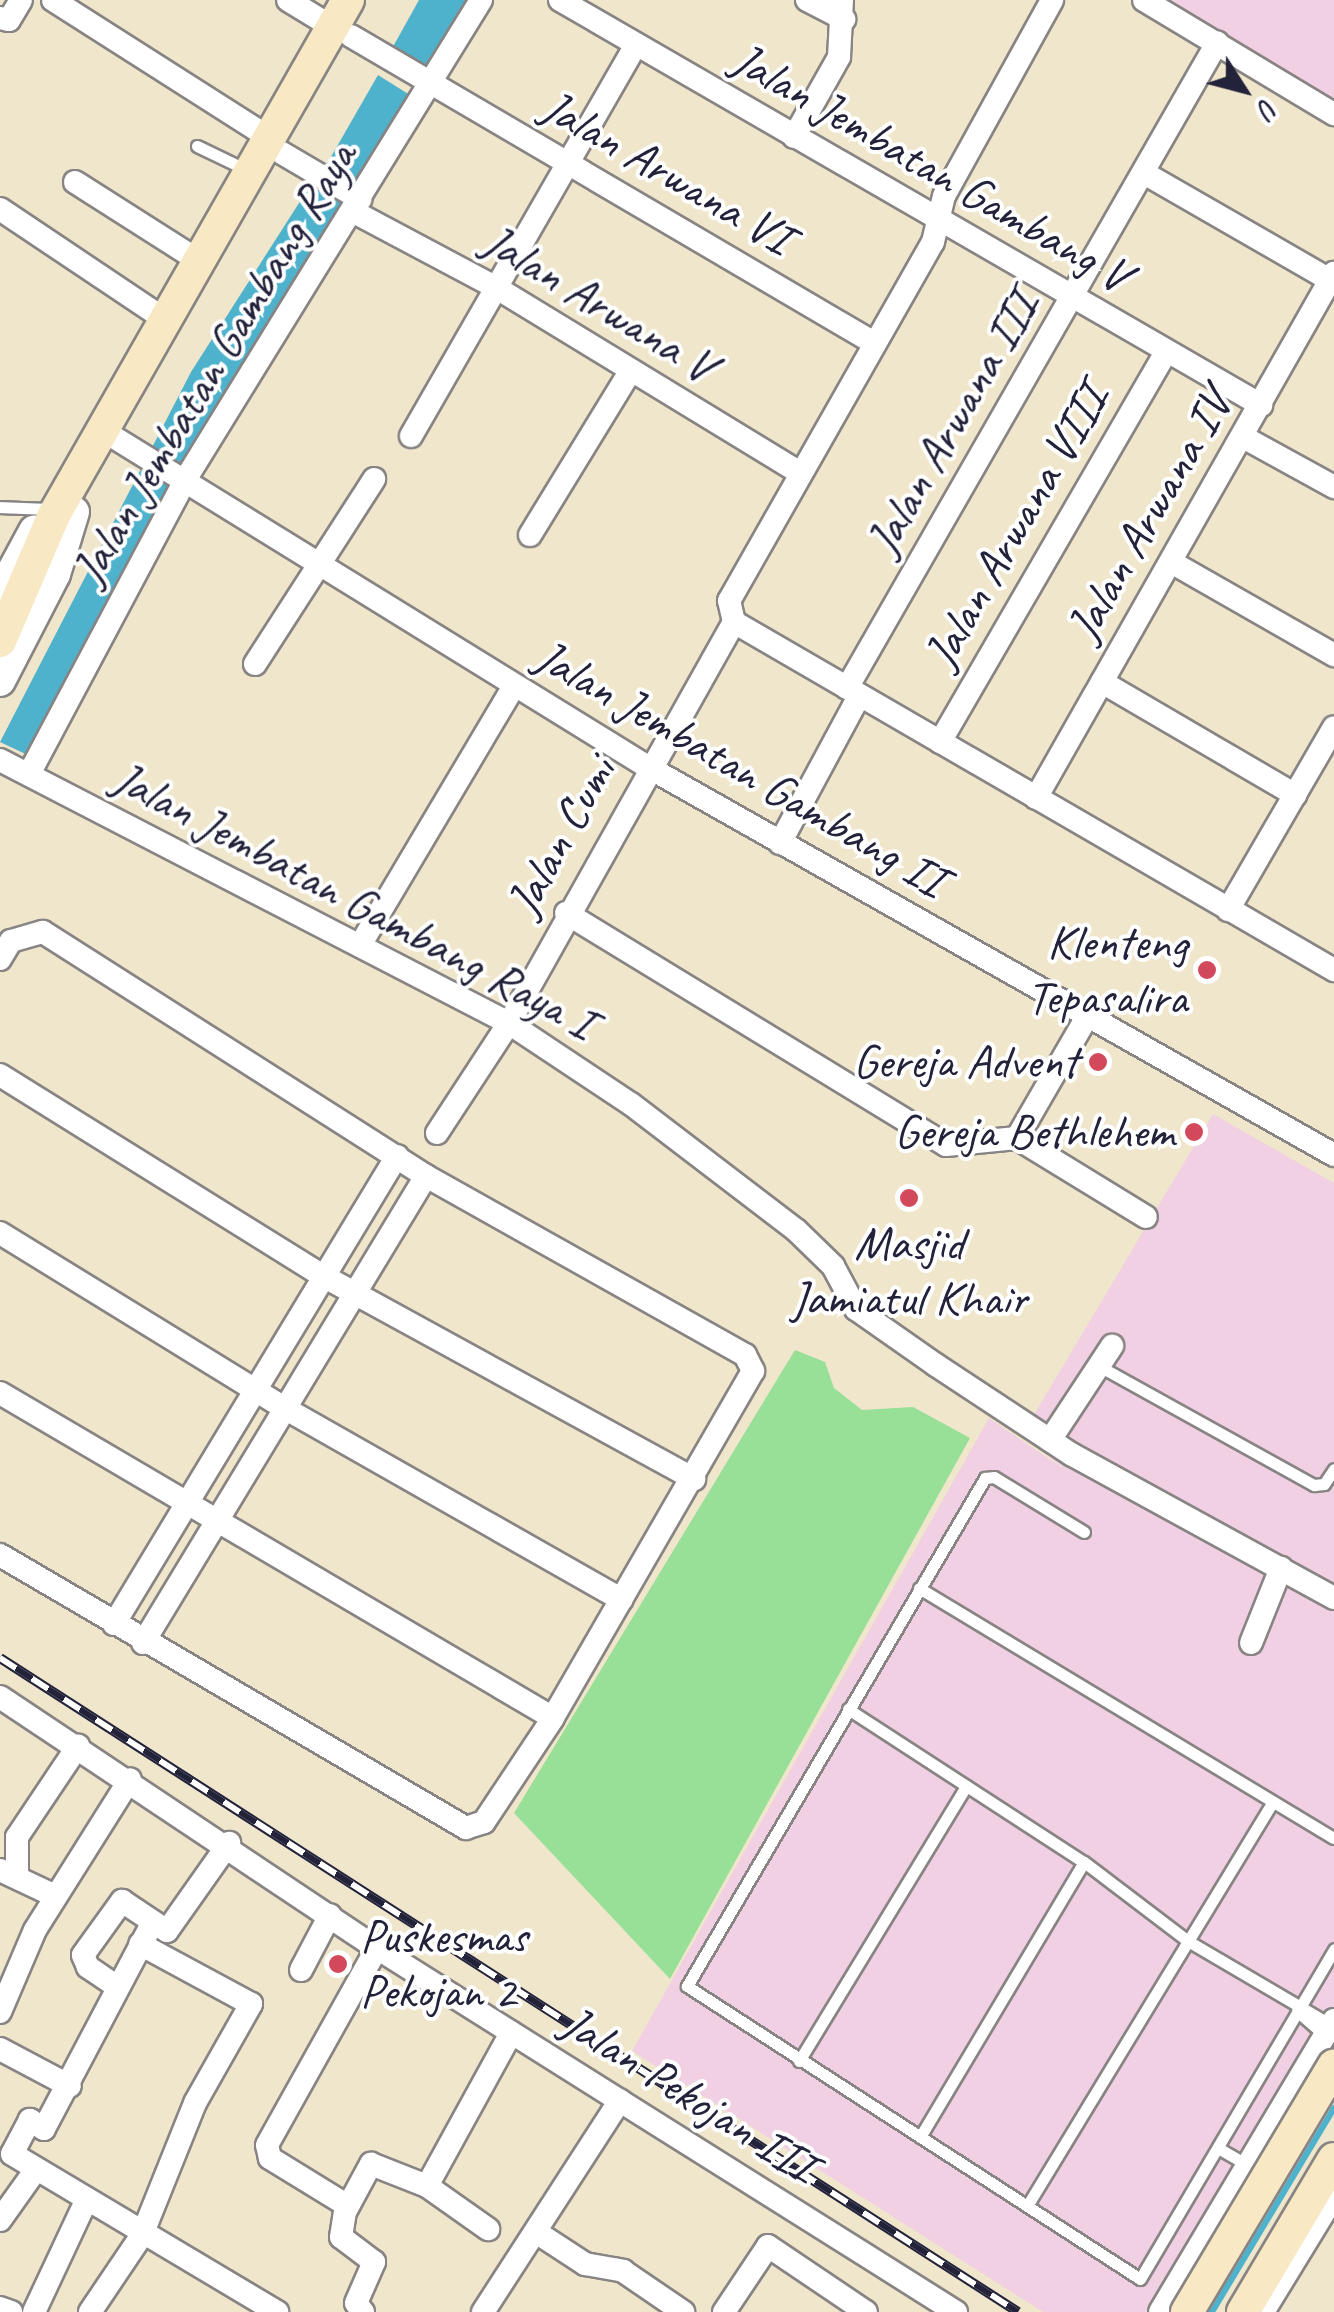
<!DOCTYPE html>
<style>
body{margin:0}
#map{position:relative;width:1334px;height:2312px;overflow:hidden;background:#efe6cb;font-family:Caveat,sans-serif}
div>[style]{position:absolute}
.built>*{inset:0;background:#f1d0e4}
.green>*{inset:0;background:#98df98}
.water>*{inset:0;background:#4eb2cd}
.stream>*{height:6px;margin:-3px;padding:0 3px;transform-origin:3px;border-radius:3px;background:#4eb2cd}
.roads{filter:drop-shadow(2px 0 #888483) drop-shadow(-2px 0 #888483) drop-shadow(0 2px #888483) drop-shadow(0 -2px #888483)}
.service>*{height:11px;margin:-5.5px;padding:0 5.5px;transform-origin:5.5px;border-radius:5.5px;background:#fff}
.minor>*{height:22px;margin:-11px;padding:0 11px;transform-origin:11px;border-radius:11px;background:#fff}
.tertiary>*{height:30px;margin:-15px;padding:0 15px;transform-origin:15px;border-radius:15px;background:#fff}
.secondary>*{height:32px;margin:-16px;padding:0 16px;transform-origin:16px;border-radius:16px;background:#f8e8c3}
.rail>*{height:10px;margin-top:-5px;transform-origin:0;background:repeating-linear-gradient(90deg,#fff 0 19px,#22223b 0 38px);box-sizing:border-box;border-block:2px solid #22223b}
.bridges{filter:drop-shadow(2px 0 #888483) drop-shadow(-2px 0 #888483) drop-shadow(0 2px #888483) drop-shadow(0 -2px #888483)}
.secondary-bridge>*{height:32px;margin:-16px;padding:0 16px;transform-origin:16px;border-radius:16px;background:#f8e8c3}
.dots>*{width:28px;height:28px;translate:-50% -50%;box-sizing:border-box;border:5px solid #fff;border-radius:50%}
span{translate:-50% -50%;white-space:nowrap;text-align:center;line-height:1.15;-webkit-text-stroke:8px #fff;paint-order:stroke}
.street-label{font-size:48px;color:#22223b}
.poi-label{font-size:48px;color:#22223b}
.right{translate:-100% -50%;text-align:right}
.left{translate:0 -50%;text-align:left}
.north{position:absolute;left:1194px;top:40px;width:100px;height:100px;-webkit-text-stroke:8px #fff;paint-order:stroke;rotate:126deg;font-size:28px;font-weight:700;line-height:40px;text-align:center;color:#22223b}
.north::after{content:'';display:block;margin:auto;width:35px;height:45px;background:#22223b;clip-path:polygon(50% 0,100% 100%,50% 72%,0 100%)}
</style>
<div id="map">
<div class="built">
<i style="clip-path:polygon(1171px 0,1334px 0,1334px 103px)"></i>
<i style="clip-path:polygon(1213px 1114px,1334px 1183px,1334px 2028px,1169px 2312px,1043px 2312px,632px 2051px,989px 1418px,1067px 1471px,1022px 1435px)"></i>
</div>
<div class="green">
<i style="clip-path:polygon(795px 1350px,825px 1362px,834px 1388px,862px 1410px,913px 1407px,970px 1438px,670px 1979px,514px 1813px)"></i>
</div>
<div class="water">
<i style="clip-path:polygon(419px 0,469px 0,426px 72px,390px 52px)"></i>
<i style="clip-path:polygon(378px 75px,413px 97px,355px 187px,324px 169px)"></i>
<i style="clip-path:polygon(315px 178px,348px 198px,34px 758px,0 742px,191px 372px)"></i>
</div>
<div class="stream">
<i style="left:1212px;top:2312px;width:238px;rotate:-59.1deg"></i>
</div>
<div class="roads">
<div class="service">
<i style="left:197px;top:146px;width:58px;rotate:25.7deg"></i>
<i style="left:0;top:507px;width:50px;rotate:2.3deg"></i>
<i style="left:1099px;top:1366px;width:246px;rotate:29deg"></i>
<i style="left:1314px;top:1485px;width:10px;rotate:-6deg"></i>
<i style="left:1324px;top:1484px;width:18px;rotate:-56deg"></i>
<i style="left:1084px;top:1532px;width:105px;rotate:-148.6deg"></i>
<i style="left:994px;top:1477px;width:9px;rotate:174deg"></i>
<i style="left:985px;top:1478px;width:589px;rotate:120.4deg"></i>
<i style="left:687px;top:1986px;width:539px;rotate:32.89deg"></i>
<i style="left:1140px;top:2279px;width:383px;rotate:-59.5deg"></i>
<i style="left:919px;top:1588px;width:484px;rotate:31.1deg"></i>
<i style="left:848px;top:1709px;width:281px;rotate:33deg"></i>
<i style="left:1084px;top:1862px;width:131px;rotate:37.2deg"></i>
<i style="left:1188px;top:1941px;width:166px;rotate:30.4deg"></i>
<i style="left:1297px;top:2011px;width:37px;rotate:41deg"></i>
<i style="left:799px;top:2061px;width:322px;rotate:-58.7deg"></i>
<i style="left:920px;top:2137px;width:320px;rotate:-59.2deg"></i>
<i style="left:1218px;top:2148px;width:34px;rotate:30deg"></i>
<i style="left:1027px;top:2206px;width:469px;rotate:-58.7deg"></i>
</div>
<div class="minor">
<i style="left:53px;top:0;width:255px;rotate:32.5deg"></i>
<i style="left:288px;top:0;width:52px;rotate:31.5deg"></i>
<i style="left:560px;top:0;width:810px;rotate:30.02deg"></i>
<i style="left:807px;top:0;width:42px;rotate:27.2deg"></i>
<i style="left:1144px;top:0;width:222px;rotate:31deg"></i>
<i style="left:0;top:18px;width:9px;rotate:13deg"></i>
<i style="left:9px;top:20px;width:23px;rotate:-59deg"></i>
<i style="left:351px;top:36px;width:606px;rotate:30.41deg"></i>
<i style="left:794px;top:137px;width:92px;rotate:-60.6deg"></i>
<i style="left:839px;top:57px;width:57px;rotate:-87deg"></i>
<i style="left:282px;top:153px;width:91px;rotate:30.5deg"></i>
<i style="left:1144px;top:173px;width:215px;rotate:29.9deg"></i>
<i style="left:75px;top:182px;width:143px;rotate:32.5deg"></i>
<i style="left:0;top:209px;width:196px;rotate:33.8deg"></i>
<i style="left:352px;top:211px;width:164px;rotate:28deg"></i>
<i style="left:497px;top:288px;width:355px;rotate:31.4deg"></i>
<i style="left:411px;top:436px;width:450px;rotate:-60.1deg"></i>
<i style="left:1243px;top:437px;width:104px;rotate:28.8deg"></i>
<i style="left:115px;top:438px;width:626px;rotate:31.69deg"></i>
<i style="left:648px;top:767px;width:788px;rotate:29.49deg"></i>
<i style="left:530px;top:535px;width:193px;rotate:-58.5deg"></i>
<i style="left:1171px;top:562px;width:188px;rotate:29.7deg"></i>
<i style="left:734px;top:622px;width:22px;rotate:-103deg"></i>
<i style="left:729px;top:601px;width:413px;rotate:-60.4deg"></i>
<i style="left:933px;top:242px;width:47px;rotate:-76.6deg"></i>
<i style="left:944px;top:196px;width:224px;rotate:-61.1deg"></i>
<i style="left:734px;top:622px;width:694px;rotate:30.11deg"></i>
<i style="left:255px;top:664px;width:220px;rotate:-57.2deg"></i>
<i style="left:1102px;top:682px;width:224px;rotate:30.3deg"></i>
<i style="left:847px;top:688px;width:744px;rotate:-60.16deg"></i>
<i style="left:940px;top:742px;width:451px;rotate:-59.9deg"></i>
<i style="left:0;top:760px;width:573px;rotate:27.33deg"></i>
<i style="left:509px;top:1023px;width:146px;rotate:33.6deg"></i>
<i style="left:631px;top:1104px;width:208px;rotate:37.4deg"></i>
<i style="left:796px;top:1230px;width:52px;rotate:44.2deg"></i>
<i style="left:833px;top:1266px;width:49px;rotate:61.9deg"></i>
<i style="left:856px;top:1309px;width:98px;rotate:35deg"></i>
<i style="left:936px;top:1365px;width:162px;rotate:33.4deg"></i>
<i style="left:1071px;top:1454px;width:300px;rotate:28.7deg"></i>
<i style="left:29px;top:774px;width:333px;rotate:-62deg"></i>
<i style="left:185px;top:480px;width:564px;rotate:-58.34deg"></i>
<i style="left:1036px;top:798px;width:604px;rotate:-60.42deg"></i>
<i style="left:780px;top:843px;width:167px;rotate:-61.7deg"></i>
<i style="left:1228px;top:910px;width:211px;rotate:-59.9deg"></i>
<i style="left:566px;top:913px;width:445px;rotate:31.4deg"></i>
<i style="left:946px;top:1145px;width:71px;rotate:-5.6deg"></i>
<i style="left:1017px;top:1138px;width:151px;rotate:31.5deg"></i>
<i style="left:362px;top:942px;width:298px;rotate:-59.3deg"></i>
<i style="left:0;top:959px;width:21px;rotate:-59deg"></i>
<i style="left:11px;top:941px;width:33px;rotate:-16deg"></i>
<i style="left:43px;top:932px;width:454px;rotate:32.5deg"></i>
<i style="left:426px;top:1176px;width:366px;rotate:29.3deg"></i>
<i style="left:745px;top:1355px;width:18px;rotate:63deg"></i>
<i style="left:753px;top:1371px;width:401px;rotate:120deg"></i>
<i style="left:553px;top:1718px;width:125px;rotate:123.6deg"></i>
<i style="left:484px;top:1822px;width:19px;rotate:162deg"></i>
<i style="left:466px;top:1828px;width:540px;rotate:-149.64deg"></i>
<i style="left:0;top:1075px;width:383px;rotate:31.9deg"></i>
<i style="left:325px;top:1277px;width:421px;rotate:28.7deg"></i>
<i style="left:437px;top:1133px;width:131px;rotate:-56.8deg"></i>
<i style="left:509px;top:1023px;width:460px;rotate:-60.7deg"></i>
<i style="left:1017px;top:1138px;width:142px;rotate:-60deg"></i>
<i style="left:0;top:1233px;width:336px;rotate:31.6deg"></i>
<i style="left:286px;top:1409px;width:386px;rotate:29.6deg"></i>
<i style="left:0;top:1393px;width:641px;rotate:30.44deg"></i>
<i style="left:1050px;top:1440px;width:113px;rotate:-56.6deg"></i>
<i style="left:114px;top:1624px;width:547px;rotate:-58.84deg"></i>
<i style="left:143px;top:1643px;width:546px;rotate:-58.78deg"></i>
<i style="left:1251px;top:1643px;width:81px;rotate:-68.2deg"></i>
<i style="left:0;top:1697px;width:453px;rotate:33.7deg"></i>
<i style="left:377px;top:1948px;width:684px;rotate:32.16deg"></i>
<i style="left:0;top:1870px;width:61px;rotate:25.3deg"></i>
<i style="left:17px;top:1874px;width:37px;rotate:-90deg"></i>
<i style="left:17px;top:1837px;width:110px;rotate:-56.2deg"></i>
<i style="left:153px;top:1922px;width:234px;rotate:117.8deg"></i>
<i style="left:44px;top:2129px;width:17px;rotate:-147deg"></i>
<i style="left:30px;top:2120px;width:38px;rotate:118deg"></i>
<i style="left:12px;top:2154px;width:309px;rotate:30.8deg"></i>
<i style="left:301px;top:1970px;width:62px;rotate:-62.2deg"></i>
<i style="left:116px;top:1986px;width:34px;rotate:-146deg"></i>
<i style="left:88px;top:1967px;width:13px;rotate:-113deg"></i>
<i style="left:83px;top:1955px;width:67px;rotate:-54.2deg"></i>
<i style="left:122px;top:1901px;width:54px;rotate:33.7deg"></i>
<i style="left:167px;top:1931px;width:108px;rotate:-54.8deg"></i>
<i style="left:0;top:2012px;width:89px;rotate:-66.9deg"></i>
<i style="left:35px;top:1930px;width:178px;rotate:-57.8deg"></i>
<i style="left:0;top:2049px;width:79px;rotate:27.9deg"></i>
<i style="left:427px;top:2186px;width:175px;rotate:-61.2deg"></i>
<i style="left:348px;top:2206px;width:92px;rotate:-148.4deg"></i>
<i style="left:270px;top:2158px;width:13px;rotate:-103deg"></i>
<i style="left:267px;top:2145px;width:226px;rotate:-60.8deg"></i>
<i style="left:0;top:2220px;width:60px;rotate:-54.5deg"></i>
<i style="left:536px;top:2232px;width:59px;rotate:33.1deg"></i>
<i style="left:585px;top:2264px;width:39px;rotate:10deg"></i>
<i style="left:623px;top:2271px;width:73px;rotate:34.3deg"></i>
<i style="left:0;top:2308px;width:12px;rotate:20deg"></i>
<i style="left:34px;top:2312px;width:123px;rotate:-64.9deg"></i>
<i style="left:90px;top:2312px;width:93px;rotate:-56deg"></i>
<i style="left:142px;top:2235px;width:142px;rotate:-68.1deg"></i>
<i style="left:195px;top:2103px;width:114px;rotate:-60.5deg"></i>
<i style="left:251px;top:2004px;width:126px;rotate:-151.6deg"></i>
<i style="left:363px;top:2312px;width:11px;rotate:-128deg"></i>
<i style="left:356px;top:2303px;width:45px;rotate:-66.3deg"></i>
<i style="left:374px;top:2262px;width:41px;rotate:-142.9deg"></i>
<i style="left:341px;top:2237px;width:25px;rotate:-81deg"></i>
<i style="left:345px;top:2212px;width:55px;rotate:-61.6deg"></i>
<i style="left:371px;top:2164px;width:60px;rotate:21.4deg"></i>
<i style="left:427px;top:2186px;width:75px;rotate:35.2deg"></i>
<i style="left:483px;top:2312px;width:252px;rotate:-57.1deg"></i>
<i style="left:724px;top:2312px;width:79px;rotate:-56.3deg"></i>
<i style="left:768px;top:2246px;width:118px;rotate:34deg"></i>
<i style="left:1160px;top:2312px;width:340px;rotate:-59.2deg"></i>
<i style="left:1263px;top:2312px;width:136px;rotate:-58.5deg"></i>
</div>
<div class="tertiary">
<i style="left:0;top:594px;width:72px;rotate:-61.6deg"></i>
<i style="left:0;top:681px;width:120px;rotate:-62.8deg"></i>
<i style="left:55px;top:574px;width:65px;rotate:-73deg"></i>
</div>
<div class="secondary">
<i style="left:0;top:641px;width:137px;rotate:-66.8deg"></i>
<i style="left:54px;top:515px;width:593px;rotate:-60.28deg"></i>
<i style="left:1243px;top:2312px;width:178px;rotate:-59.3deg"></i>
</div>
</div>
<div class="rail">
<i style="left:0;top:1658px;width:1210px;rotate:32.72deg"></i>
</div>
<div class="bridges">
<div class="secondary-bridge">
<i style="left:1187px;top:2312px;width:287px;rotate:-59.2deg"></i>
</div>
</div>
<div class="dots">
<i style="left:1207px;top:970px;background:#d1495b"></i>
<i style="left:1098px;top:1062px;background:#d1495b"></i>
<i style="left:1194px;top:1132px;background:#d1495b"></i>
<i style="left:909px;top:1198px;background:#d1495b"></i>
<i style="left:338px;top:1964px;background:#d1495b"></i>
</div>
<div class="street-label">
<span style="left:931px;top:167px;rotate:30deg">Jalan Jembatan Gambang V</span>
<span style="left:667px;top:172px;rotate:30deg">Jalan Arwana VI</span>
<span style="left:599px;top:303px;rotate:31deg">Jalan Arwana V</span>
<span style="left:214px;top:363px;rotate:-59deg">Jalan Jembatan Gambang Raya</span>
<span style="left:952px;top:423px;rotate:-60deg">Jalan Arwana III</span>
<span style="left:1149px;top:515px;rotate:-60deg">Jalan Arwana IV</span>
<span style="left:1016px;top:526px;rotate:-60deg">Jalan Arwana VIII</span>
<span style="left:741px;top:768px;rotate:30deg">Jalan Jembatan Gambang II</span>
<span style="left:561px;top:836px;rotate:-61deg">Jalan Cumi</span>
<span style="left:354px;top:900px;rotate:28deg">Jalan Jembatan Gambang Raya I</span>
<span style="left:689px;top:2094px;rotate:32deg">Jalan Pekojan III</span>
</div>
<div class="poi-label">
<span class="right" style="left:1187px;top:970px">Klenteng<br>Tepasalira</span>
<span class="right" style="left:1078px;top:1062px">Gereja Advent</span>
<span class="right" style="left:1174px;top:1132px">Gereja Bethlehem</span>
<span style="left:909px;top:1271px">Masjid<br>Jamiatul Khair</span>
<span class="left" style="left:360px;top:1964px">Puskesmas<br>Pekojan 2</span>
</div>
<div class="north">U</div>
</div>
